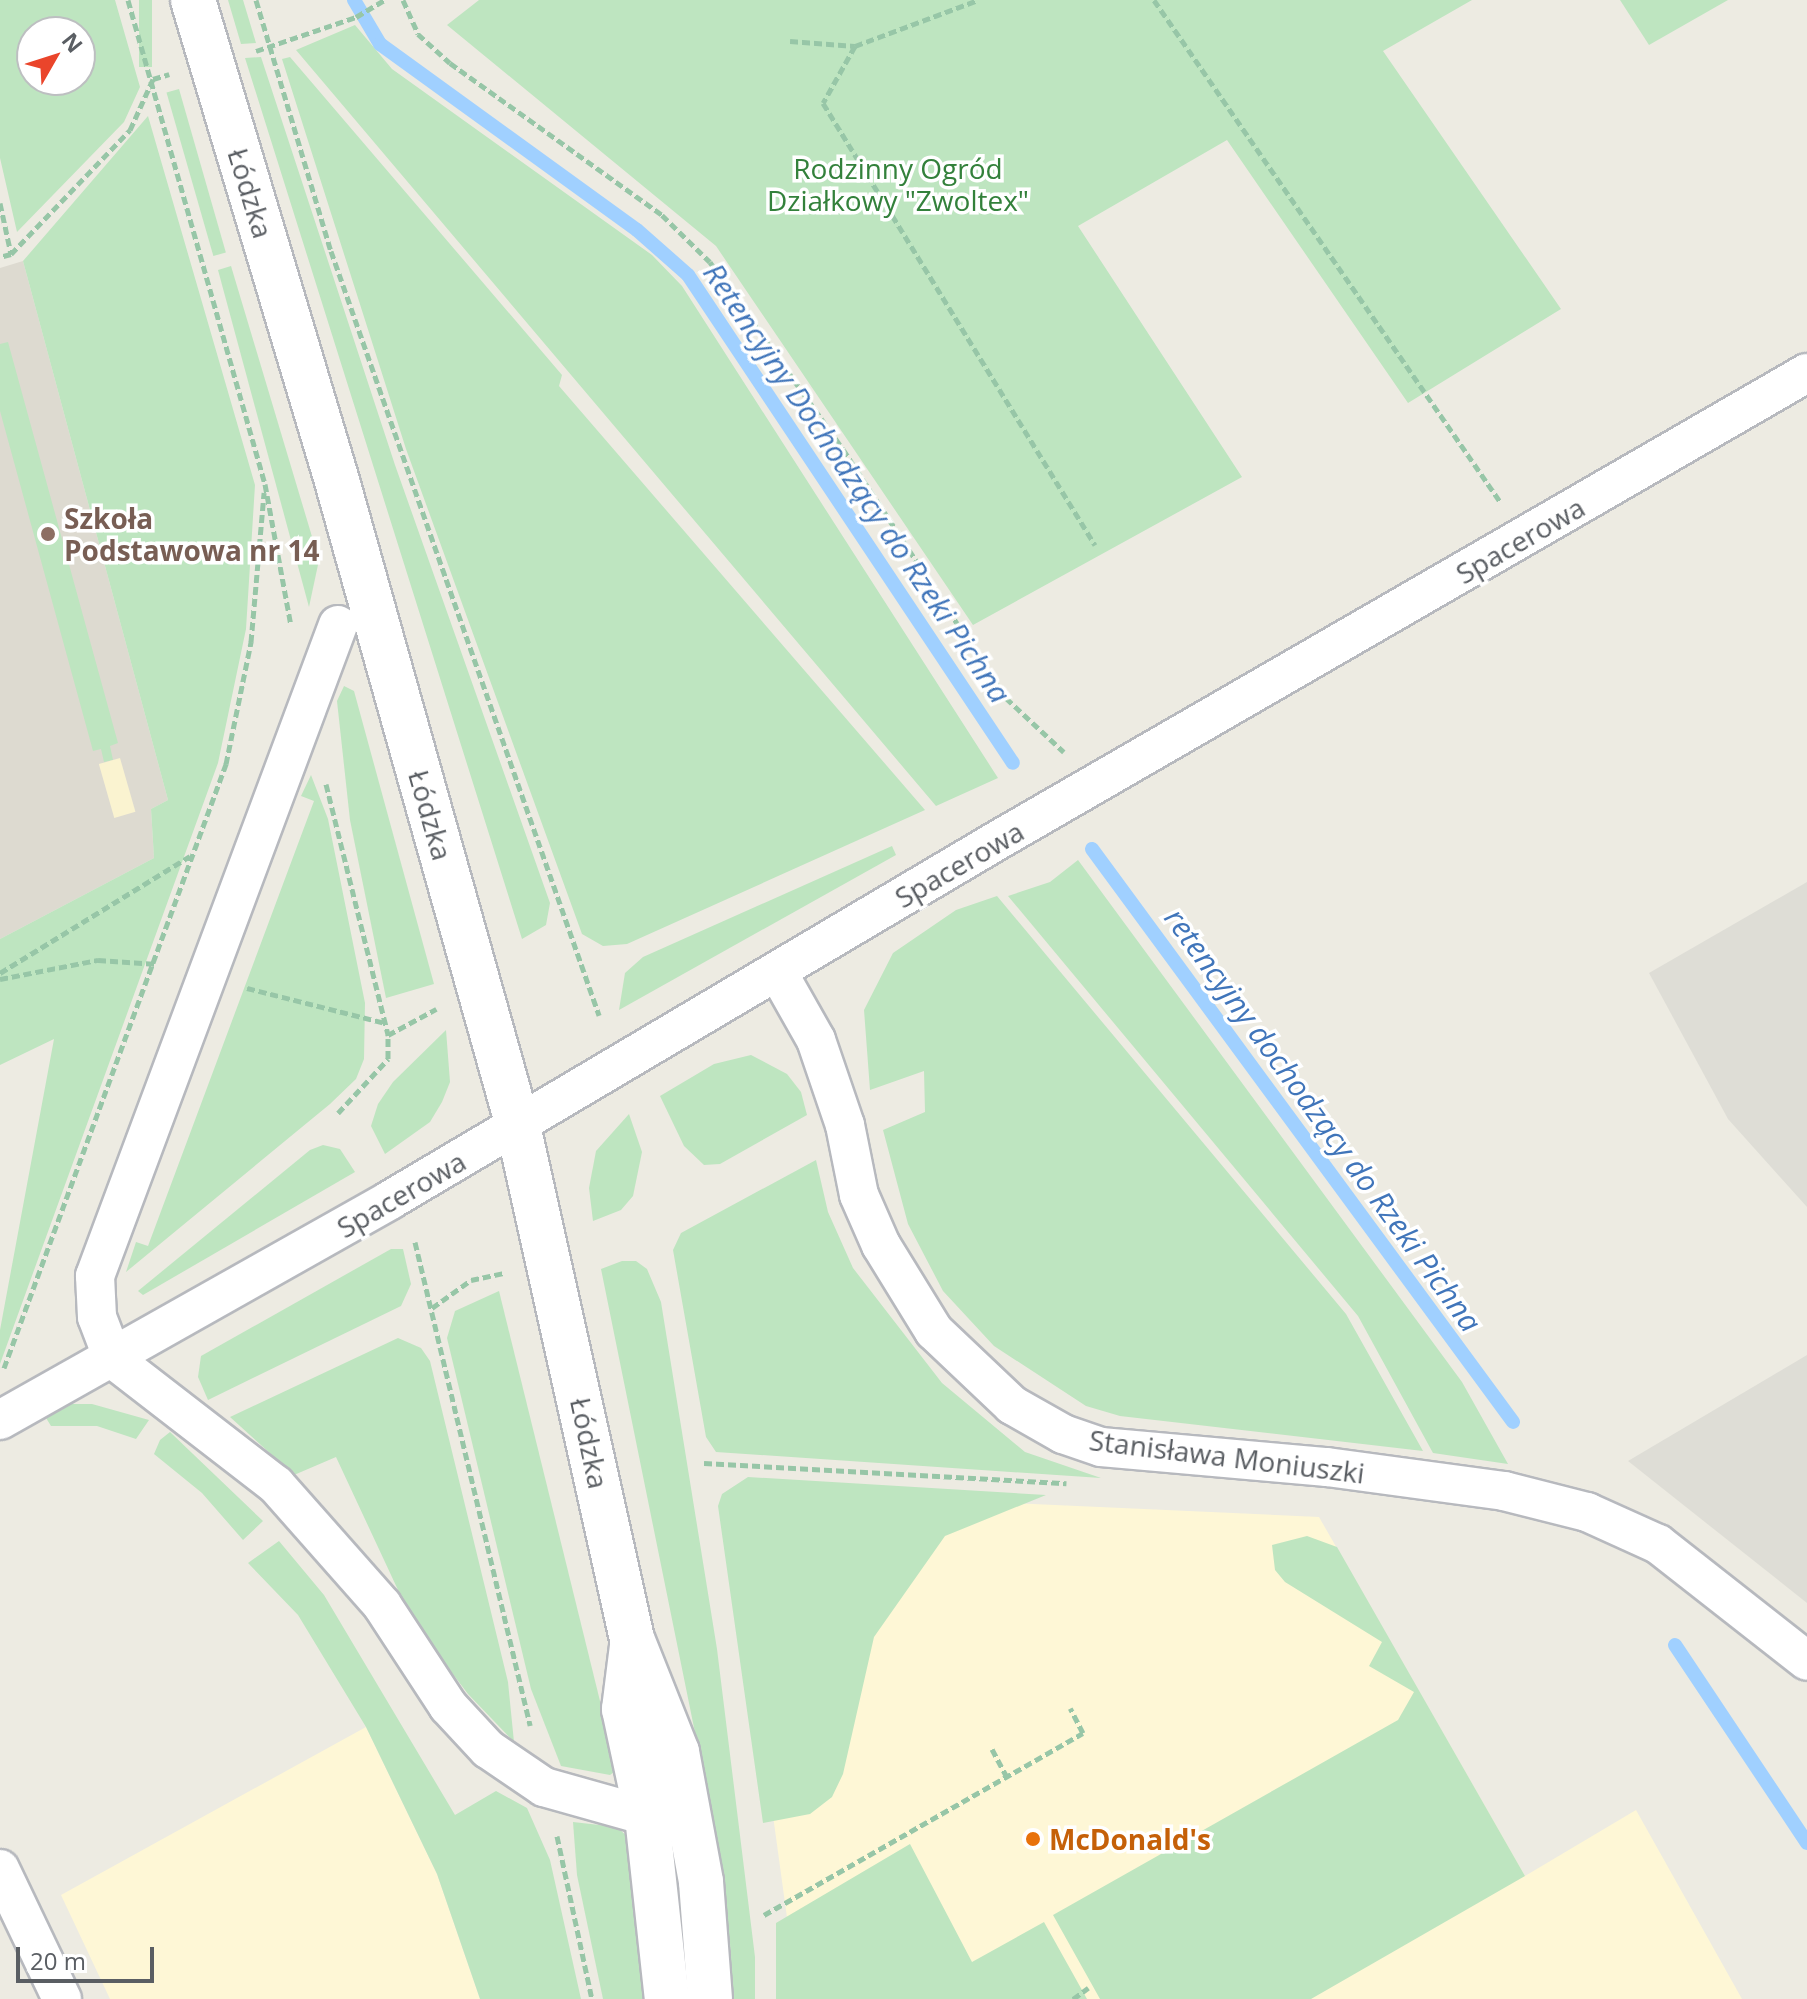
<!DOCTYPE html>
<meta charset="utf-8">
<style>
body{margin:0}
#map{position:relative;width:1807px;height:1999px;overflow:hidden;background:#edebe2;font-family:"Open Sans",sans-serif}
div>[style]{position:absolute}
.commercial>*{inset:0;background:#fef7d6}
.industrial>*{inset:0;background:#deddd6}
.education>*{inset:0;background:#dddad0}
.green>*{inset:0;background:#bee5c0;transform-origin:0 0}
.sand>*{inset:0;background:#faf3d0;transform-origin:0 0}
.stream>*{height:14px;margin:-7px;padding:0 7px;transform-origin:7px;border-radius:7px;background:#a0d0ff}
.path>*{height:5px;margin-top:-2.5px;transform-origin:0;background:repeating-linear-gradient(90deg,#97c6a7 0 8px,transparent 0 12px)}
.roads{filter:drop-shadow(2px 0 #b7b9be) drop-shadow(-2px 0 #b7b9be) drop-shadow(0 2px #b7b9be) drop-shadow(0 -2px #b7b9be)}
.street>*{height:38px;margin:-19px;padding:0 19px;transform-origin:19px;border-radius:19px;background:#fff}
.secondary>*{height:44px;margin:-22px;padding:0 22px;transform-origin:22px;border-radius:22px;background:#fff}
.dots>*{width:22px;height:22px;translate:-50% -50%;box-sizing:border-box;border:4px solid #fff;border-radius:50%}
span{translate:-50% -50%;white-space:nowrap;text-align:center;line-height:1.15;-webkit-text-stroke:7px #fff;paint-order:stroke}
.park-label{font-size:28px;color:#33813b}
.street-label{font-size:28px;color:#5a5e63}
.education-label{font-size:28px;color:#785e54;font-weight:700}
.left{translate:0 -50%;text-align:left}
.food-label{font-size:28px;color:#c56008;font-weight:700}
.water-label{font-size:30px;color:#4075ba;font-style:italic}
.north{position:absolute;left:16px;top:16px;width:80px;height:80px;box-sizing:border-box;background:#fff;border:2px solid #bdbfc1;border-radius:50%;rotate:51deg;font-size:22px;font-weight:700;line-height:32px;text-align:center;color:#5a5e63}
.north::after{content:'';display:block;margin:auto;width:28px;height:36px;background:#ea452b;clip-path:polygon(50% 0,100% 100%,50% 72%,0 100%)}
.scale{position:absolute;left:16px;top:1947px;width:138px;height:36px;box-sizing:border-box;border:4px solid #5a5e63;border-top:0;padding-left:10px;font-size:24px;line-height:28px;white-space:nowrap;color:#5a5e63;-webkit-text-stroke:6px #fff;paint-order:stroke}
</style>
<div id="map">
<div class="commercial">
<i style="clip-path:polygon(904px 1498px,1319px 1517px,1525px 1876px,1636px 1810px,1742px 1999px,793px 1999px,795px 1976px,771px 1801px)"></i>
<i style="clip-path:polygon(366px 1727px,437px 1874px,480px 1999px,110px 1999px,61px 1895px)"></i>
</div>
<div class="industrial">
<i style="clip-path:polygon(1807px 882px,1807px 1207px,1728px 1119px,1649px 973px)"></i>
<i style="clip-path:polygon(1807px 1355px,1807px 1603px,1628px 1461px)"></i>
</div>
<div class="education">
<i style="clip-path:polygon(23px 261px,168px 800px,151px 809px,154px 858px,0 939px,0 268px)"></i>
</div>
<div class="green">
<i style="clip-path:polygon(evenodd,0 0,115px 0,140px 87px,124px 122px,17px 232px,0 158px,0 0,80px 32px,80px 80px,32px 80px,32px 32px,80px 32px)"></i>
<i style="left:139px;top:0;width:13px;height:67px"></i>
<i style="clip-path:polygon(228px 0,243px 0,256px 43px,241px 44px)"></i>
<i style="clip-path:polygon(479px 0,1472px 0,1383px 51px,1561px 309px,1408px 403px,1227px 140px,1078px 226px,1242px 477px,973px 625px,716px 246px,447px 25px)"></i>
<i style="clip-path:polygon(1620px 0,1728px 0,1649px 45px)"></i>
<i style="clip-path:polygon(355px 25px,392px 69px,652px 255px,682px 286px,998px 778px,936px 806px,296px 50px)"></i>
<i style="clip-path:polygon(261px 57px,395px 465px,550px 903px,546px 925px,522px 939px,245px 58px)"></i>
<i style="clip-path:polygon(290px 57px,562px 375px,559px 386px,925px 810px,627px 944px,603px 946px,582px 934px,406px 449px,282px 59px)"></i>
<i style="left:179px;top:89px;width:170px;height:13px;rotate:74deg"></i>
<i style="clip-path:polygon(148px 116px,255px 485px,246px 629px,218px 763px,0 1364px,0 1330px,54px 1039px,0 1065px,0 939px,154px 858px,151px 809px,168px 800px,23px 261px)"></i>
<i style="clip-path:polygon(231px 266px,319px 560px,309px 607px,218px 270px)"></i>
<i style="clip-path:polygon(8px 342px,118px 743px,110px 746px,113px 760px,104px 762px,101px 749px,93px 751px,0 411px,0 344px)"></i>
<i style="clip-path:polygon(344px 686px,354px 691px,434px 984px,386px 998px,350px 820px,337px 701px)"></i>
<i style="clip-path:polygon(311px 775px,328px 819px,365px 1003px,364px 1059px,356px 1079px,330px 1104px,126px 1272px,136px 1242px,148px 1246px,314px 801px,301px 796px)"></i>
<i style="clip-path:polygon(892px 846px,896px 855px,619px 1010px,625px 973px,643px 957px)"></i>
<i style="clip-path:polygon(1078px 860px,1462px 1382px,1508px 1464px,1433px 1453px,1358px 1316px,1008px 896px,1050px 882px)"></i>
<i style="clip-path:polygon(997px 896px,1346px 1314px,1423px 1451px,1120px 1416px,1086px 1406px,994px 1346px,943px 1291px,908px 1224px,883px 1130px,925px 1112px,924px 1071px,870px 1090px,864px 1010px,893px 953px,956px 910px)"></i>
<i style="clip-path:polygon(446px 1030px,450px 1082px,442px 1102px,430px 1122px,385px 1154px,371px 1126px,378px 1104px,393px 1082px)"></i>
<i style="clip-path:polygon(751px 1055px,787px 1074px,801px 1092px,807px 1115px,720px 1164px,704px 1165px,684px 1146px,660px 1096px,714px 1064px)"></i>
<i style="clip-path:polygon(629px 1114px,642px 1152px,633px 1196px,621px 1210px,593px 1221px,589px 1188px,596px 1151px)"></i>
<i style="clip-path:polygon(323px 1145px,340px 1149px,355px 1172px,143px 1295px,138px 1291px,310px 1150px)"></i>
<i style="clip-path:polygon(816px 1160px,828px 1212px,853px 1268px,942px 1383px,1025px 1452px,1101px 1478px,716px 1452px,706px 1437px,673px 1250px,681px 1233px)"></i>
<i style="clip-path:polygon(391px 1249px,403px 1249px,411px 1284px,401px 1306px,208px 1400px,198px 1377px,201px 1356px)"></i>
<i style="clip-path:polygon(622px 1261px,636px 1261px,647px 1269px,661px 1302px,717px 1649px,755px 1957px,755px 1999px,732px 1999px,730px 1943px,705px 1782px,601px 1269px)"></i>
<i style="clip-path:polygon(499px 1291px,617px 1770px,610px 1775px,561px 1766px,531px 1689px,447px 1338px,455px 1311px)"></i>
<i style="clip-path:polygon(398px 1338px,421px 1348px,430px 1361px,508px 1682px,514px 1742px,468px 1694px,412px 1620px,336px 1457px,294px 1475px,230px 1417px)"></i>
<i style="clip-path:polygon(63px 1404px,92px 1404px,149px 1420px,136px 1439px,97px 1426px,51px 1426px,43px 1413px)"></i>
<i style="clip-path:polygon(170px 1432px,263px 1521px,243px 1540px,202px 1493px,154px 1454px,160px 1440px)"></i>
<i style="clip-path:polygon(748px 1477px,1046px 1495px,945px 1536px,874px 1637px,843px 1774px,832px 1797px,810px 1814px,763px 1823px,718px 1506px,722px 1494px)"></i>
<i style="clip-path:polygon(1307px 1536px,1337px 1547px,1525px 1876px,1311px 1999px,1100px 1999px,1053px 1915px,1398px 1720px,1414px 1692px,1369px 1666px,1382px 1642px,1285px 1582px,1275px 1570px,1272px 1545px)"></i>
<i style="clip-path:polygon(279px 1541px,324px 1595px,455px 1815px,496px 1791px,527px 1808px,550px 1860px,581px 1999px,480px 1999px,437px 1874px,366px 1727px,298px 1615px,248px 1563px)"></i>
<i style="clip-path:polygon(573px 1822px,617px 1827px,631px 1840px,645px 1999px,603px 1999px,577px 1875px)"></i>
<i style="clip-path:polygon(910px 1844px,972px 1962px,1044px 1922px,1087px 1999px,776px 1999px,776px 1923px)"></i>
</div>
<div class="sand">
<i style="left:120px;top:758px;width:56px;height:22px;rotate:74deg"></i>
</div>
<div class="stream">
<i style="left:354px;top:0;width:51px;rotate:59.4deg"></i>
<i style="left:380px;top:44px;width:317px;rotate:35.9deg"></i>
<i style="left:637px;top:230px;width:68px;rotate:41.4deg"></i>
<i style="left:688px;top:275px;width:586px;rotate:56.34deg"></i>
<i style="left:1092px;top:849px;width:711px;rotate:53.69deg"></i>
<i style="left:1675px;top:1645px;width:238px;rotate:56.3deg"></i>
</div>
<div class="path">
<i style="left:128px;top:0;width:503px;rotate:74.2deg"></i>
<i style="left:265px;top:484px;width:143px;rotate:79.6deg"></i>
<i style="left:256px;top:0;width:262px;rotate:73.4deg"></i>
<i style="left:331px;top:251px;width:810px;rotate:70.67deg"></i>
<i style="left:403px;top:0;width:37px;rotate:66deg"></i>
<i style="left:418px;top:34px;width:43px;rotate:42.2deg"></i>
<i style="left:450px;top:63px;width:261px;rotate:35.6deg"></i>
<i style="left:662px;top:215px;width:67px;rotate:44.4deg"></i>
<i style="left:710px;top:262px;width:229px;rotate:54.6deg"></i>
<i style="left:843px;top:449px;width:298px;rotate:56.8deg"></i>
<i style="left:1006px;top:698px;width:79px;rotate:43deg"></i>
<i style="left:1154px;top:0;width:611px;rotate:55.4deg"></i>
<i style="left:790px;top:41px;width:65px;rotate:4.4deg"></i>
<i style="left:855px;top:46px;width:131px;rotate:-20.5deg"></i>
<i style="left:855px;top:46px;width:65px;rotate:119.3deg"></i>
<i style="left:823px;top:103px;width:519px;rotate:58.39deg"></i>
<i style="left:256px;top:51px;width:106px;rotate:-18.8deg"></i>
<i style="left:356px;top:17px;width:33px;rotate:-31deg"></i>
<i style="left:0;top:203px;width:52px;rotate:77.8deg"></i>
<i style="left:11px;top:254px;width:11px;rotate:165deg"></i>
<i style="left:11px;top:254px;width:172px;rotate:-46.2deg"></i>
<i style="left:130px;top:130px;width:56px;rotate:-65.7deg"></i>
<i style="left:153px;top:79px;width:17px;rotate:-17deg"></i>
<i style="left:326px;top:784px;width:259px;rotate:76.1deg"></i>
<i style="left:0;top:973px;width:223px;rotate:-31.6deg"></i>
<i style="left:0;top:979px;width:100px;rotate:-11deg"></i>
<i style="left:98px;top:960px;width:59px;rotate:3.9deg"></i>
<i style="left:247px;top:988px;width:142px;rotate:14.2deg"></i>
<i style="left:338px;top:1113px;width:74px;rotate:-47.2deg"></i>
<i style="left:388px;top:1059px;width:24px;rotate:-90deg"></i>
<i style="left:388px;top:1035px;width:55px;rotate:-28.4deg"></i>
<i style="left:415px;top:1242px;width:497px;rotate:76.6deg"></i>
<i style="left:432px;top:1308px;width:48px;rotate:-35.7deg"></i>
<i style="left:471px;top:1280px;width:33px;rotate:-12deg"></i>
<i style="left:4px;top:1368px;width:644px;rotate:-69.82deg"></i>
<i style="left:226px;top:764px;width:125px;rotate:-78.4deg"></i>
<i style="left:251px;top:642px;width:150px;rotate:-85deg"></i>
<i style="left:704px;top:1463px;width:363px;rotate:3.2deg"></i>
<i style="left:992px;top:1749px;width:32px;rotate:62deg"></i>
<i style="left:557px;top:1836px;width:167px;rotate:77.9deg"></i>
<i style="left:764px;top:1915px;width:367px;rotate:-29.7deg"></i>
<i style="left:1083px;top:1733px;width:28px;rotate:-117deg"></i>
<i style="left:1073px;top:1999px;width:19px;rotate:-36deg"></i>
</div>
<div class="roads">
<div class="street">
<i style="left:338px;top:625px;width:695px;rotate:110.47deg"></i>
<i style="left:95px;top:1276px;width:41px;rotate:87.2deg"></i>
<i style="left:97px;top:1317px;width:45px;rotate:69.1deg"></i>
<i style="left:113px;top:1359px;width:206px;rotate:37.7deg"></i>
<i style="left:276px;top:1485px;width:160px;rotate:48.5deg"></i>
<i style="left:382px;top:1605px;width:121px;rotate:56.8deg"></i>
<i style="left:448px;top:1706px;width:59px;rotate:47.1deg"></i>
<i style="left:488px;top:1749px;width:68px;rotate:34.2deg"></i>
<i style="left:544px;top:1787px;width:107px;rotate:15.7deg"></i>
<i style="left:777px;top:971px;width:79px;rotate:60.5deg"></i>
<i style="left:816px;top:1040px;width:90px;rotate:71.2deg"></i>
<i style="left:845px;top:1125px;width:71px;rotate:78.7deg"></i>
<i style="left:859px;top:1195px;width:55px;rotate:66.3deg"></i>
<i style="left:881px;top:1245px;width:101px;rotate:58.4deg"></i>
<i style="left:934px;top:1331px;width:108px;rotate:43.5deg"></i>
<i style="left:1012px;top:1405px;width:59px;rotate:29.6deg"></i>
<i style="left:1063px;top:1434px;width:40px;rotate:18.9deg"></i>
<i style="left:1101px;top:1447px;width:227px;rotate:5.1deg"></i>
<i style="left:1327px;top:1467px;width:179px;rotate:7.7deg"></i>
<i style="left:1504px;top:1491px;width:86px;rotate:14.2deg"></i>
<i style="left:1587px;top:1512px;width:78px;rotate:24.3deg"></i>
<i style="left:1658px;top:1544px;width:189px;rotate:38.1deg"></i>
<i style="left:0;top:1420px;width:448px;rotate:-29.4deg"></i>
<i style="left:390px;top:1200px;width:707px;rotate:-30.63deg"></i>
<i style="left:998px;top:840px;width:934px;rotate:-30deg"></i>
<i style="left:0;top:1869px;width:144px;rotate:64.5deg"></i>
</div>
<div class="secondary">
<i style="left:193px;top:0;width:502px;rotate:73.33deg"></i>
<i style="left:337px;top:481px;width:670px;rotate:74.32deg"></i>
<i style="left:518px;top:1126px;width:526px;rotate:77.47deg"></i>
<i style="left:632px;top:1639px;width:122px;rotate:68.3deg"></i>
<i style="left:677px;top:1752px;width:132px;rotate:79.5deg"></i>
<i style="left:701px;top:1882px;width:117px;rotate:85.6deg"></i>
<i style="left:632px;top:1646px;width:64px;rotate:97.2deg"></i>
<i style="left:624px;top:1709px;width:109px;rotate:77.9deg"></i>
<i style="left:647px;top:1816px;width:184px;rotate:83.8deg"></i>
</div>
</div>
<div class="dots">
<i style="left:48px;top:534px;background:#8d6e63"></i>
<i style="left:1033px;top:1839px;background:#e8710a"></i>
</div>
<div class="park-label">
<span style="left:898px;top:184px">Rodzinny Ogród<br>Działkowy "Zwoltex"</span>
</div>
<div class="street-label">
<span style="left:251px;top:193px;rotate:73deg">Łódzka</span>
<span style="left:1520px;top:540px;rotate:-30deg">Spacerowa</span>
<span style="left:431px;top:815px;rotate:74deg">Łódzka</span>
<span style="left:959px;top:864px;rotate:-30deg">Spacerowa</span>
<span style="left:401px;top:1194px;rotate:-30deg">Spacerowa</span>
<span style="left:590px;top:1443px;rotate:78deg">Łódzka</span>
<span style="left:1227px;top:1456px;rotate:7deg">Stanisława Moniuszki</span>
</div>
<div class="education-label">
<span class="left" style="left:64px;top:534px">Szkoła<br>Podstawowa nr 14</span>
</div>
<div class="food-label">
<span class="left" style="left:1049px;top:1839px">McDonald's</span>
</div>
<div class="water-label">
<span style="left:857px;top:483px;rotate:56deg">Retencyjny Dochodzący do Rzeki Pichna</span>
<span style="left:1323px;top:1120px;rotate:54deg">retencyjny dochodzący do Rzeki Pichna</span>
</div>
<div class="north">N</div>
<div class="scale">20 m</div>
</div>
